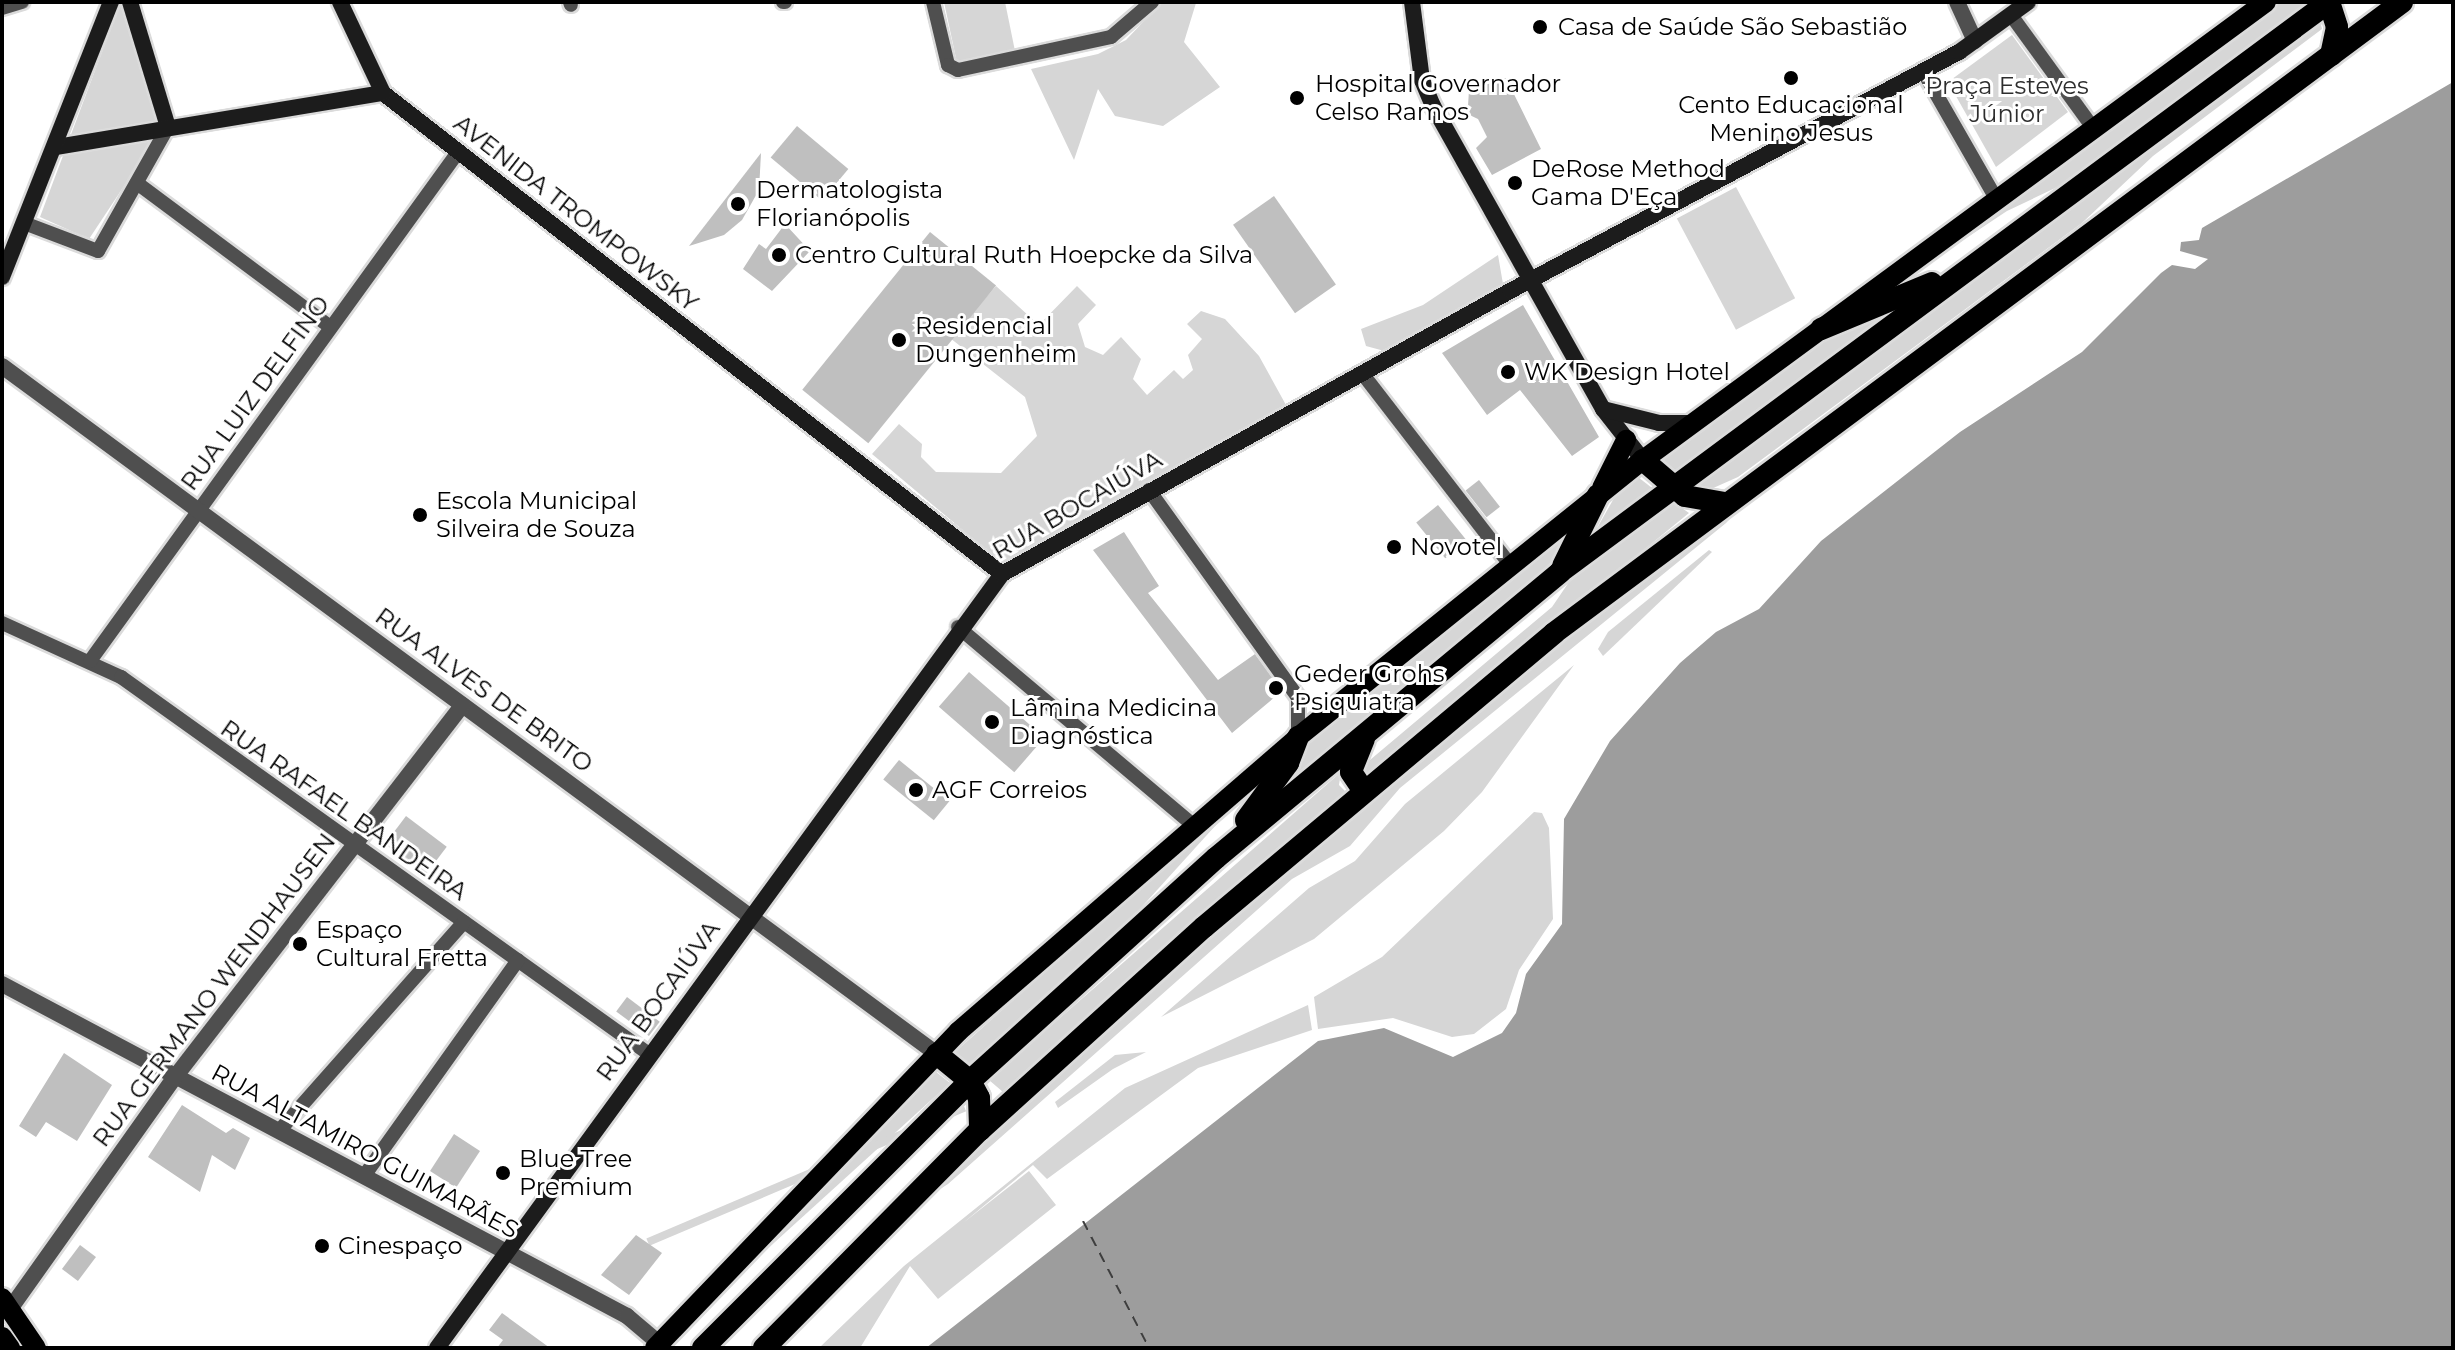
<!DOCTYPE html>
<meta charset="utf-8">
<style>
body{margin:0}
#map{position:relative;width:2455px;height:1350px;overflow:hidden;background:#fff;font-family:Montserrat,sans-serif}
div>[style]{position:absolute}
.green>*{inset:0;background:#d6d6d6;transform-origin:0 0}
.water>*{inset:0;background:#9d9d9d}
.ferry>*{height:2px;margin-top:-1px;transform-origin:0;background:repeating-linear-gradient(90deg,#3e3e3e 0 10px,transparent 0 18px)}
.building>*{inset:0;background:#bfbfbf;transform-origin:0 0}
.roads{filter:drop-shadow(2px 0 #dbdbdb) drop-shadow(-2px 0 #dbdbdb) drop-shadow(0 2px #dbdbdb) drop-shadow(0 -2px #dbdbdb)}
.minor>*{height:14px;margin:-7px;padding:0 7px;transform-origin:7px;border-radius:7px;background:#4f4f4f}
.tertiary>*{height:16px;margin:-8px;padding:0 8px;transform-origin:8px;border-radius:8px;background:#4f4f4f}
.secondary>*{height:16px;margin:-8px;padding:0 8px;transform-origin:8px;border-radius:8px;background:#1c1c1c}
.primary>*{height:20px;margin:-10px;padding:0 10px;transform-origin:10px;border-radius:10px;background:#000}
.trunk>*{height:22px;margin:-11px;padding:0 11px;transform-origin:11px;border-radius:11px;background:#000}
.dots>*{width:22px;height:22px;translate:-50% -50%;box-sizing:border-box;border:4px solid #fff;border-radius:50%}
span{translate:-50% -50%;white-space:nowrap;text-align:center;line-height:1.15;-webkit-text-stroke:6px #fff;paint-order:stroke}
.poi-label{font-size:24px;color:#000}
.left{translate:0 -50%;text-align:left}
.park-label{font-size:24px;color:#2d2d2d}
.street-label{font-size:24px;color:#000}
.frame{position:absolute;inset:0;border:4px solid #000;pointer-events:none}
</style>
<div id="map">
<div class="green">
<i style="clip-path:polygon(944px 2px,1005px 2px,1015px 51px,957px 63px)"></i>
<i style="clip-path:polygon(1162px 2px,1196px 3px,1184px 42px,1220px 87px,1163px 126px,1115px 116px,1098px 89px,1074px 160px,1031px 69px,1098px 54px,1126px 40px)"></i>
<i style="clip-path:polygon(2279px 2px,2310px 2px,2070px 181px,2007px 211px,1879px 296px)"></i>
<i style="clip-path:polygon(120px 4px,163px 127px,89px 239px,40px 217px)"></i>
<i style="clip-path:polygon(2320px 20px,2322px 29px,2153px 156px,2082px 223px,1738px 477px,1711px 489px,1694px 485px)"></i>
<i style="clip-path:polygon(2012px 35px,2068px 112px,1996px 167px,1948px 82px)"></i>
<i style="left:1736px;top:187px;width:126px;height:67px;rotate:62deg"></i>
<i style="clip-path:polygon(1498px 255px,1503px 284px,1490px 294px,1388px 352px,1366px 346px,1361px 329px,1423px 305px)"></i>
<i style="clip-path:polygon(996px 286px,1039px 325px,1077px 286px,1096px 305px,1078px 324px,1085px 347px,1103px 355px,1121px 337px,1141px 359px,1133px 379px,1147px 395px,1174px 370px,1183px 379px,1193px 370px,1188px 355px,1202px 339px,1187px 324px,1201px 311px,1225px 319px,1259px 356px,1286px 405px,1002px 563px,872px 454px,899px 424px,922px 444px,921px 457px,936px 472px,1001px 473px,1037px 436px,1025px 397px,950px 338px)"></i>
<i style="clip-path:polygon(1893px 310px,1670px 475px,1653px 463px,1831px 334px)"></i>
<i style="clip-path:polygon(1638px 477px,1652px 488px,1596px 530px,1618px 491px)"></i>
<i style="clip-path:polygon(1763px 483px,1726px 523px,1400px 788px,1350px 846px,1292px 879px,948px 1184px,910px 1208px,1168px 971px,1554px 644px)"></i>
<i style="clip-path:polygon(1672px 501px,1689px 513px,1367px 776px,1364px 765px,1552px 607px,1569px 582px)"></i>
<i style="clip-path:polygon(1576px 523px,1550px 567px,1283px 789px,1306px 742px)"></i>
<i style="clip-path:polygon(1709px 550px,1712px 552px,1603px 656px,1598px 649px,1608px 632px)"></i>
<i style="clip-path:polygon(1574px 665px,1482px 792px,1444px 831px,1314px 939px,1161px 1017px,1309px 888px,1355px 861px,1405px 804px)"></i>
<i style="clip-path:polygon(1341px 772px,1339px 785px,1346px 792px,1003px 1092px,989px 1080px)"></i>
<i style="clip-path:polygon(1244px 794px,1139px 910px,968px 1066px,954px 1053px)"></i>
<i style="clip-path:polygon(1534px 812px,1542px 813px,1549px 828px,1553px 919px,1519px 970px,1506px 1009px,1474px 1034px,1452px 1037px,1393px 1018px,1318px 1029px,1314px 997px,1382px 957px)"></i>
<i style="clip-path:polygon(1308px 1005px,1312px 1030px,1198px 1068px,1047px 1179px,1033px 1165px,963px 1223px,1029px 1171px,1056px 1205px,938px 1299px,910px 1266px,860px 1348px,819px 1348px,904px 1266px,1125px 1088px)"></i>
<i style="clip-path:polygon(1146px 1052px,1113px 1069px,1058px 1108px,1055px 1102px,1115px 1055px)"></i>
<i style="clip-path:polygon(935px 1071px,950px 1083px,733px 1280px,828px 1171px)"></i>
<i style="left:963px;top:1104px;width:8px;height:344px;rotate:67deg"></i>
</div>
<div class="water">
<i style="clip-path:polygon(2453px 82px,2453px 1348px,926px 1348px,1318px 1041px,1384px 1028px,1453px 1057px,1502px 1033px,1516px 1013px,1526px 974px,1562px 924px,1564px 819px,1610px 741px,1680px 663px,1716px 632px,1759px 609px,1821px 541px,1960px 432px,2082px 352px,2161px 273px,2172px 265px,2195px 269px,2208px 259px,2180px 251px,2181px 242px,2199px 240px,2202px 228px)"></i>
</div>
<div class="ferry">
<i style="left:1083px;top:1221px;width:143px;rotate:62.5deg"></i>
</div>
<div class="building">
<i style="clip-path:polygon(1506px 78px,1541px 149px,1492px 175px,1476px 148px,1487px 137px,1478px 119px,1459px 110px,1468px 106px,1469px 90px)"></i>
<i style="left:797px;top:126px;width:67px;height:41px;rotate:40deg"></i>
<i style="clip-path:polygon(761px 153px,759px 190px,742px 220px,724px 235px,689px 246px)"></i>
<i style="left:1274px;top:196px;width:108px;height:50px;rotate:55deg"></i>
<i style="clip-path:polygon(785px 224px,810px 251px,772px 291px,743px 269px,759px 244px,766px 249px)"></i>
<i style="left:930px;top:232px;width:85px;height:203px;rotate:39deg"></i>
<i style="clip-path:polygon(1523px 305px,1599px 437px,1572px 456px,1520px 390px,1487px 415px,1442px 353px)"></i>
<i style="left:1479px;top:480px;width:34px;height:17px;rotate:52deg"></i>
<i style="left:1438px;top:505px;width:46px;height:28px;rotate:51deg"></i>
<i style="clip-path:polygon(1124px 532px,1159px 586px,1148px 593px,1218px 680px,1255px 654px,1282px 691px,1232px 733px,1093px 550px)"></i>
<i style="left:969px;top:672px;width:100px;height:46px;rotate:41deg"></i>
<i style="left:899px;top:760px;width:65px;height:25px;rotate:39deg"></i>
<i style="left:406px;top:816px;width:51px;height:35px;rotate:37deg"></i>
<i style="left:627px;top:997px;width:41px;height:18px;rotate:37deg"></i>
<i style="clip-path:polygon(64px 1053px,112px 1085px,77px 1141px,46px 1122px,36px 1137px,19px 1126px)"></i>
<i style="clip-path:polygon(182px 1105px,226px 1133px,233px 1128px,250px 1138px,235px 1170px,212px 1155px,200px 1192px,148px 1157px)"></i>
<i style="left:454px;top:1134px;width:31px;height:44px;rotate:33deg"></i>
<i style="clip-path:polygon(636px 1235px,662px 1253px,629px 1295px,601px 1275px)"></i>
<i style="left:80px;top:1245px;width:20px;height:30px;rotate:37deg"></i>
<i style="clip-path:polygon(502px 1313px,550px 1348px,497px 1348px,503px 1340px,489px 1330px)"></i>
</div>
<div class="roads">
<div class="minor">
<i style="left:570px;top:2px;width:3px;rotate:72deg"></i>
<i style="left:783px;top:2px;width:2px"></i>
<i style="left:933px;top:2px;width:65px;rotate:76.6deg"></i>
<i style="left:948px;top:65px;width:11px;rotate:27deg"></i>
<i style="left:958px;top:70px;width:157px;rotate:-12.2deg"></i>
<i style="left:1111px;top:37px;width:54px;rotate:-40.5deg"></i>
<i style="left:2px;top:8px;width:21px;rotate:-17deg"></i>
<i style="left:2011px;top:15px;width:140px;rotate:54deg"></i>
<i style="left:1923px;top:71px;width:149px;rotate:60.2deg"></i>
<i style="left:137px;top:183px;width:241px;rotate:36.7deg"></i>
<i style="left:24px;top:223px;width:79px;rotate:20.7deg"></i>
<i style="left:98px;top:251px;width:142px;rotate:-60.6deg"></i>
<i style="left:1362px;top:373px;width:240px;rotate:52.3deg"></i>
<i style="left:1149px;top:490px;width:255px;rotate:54.3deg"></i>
<i style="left:1298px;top:697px;width:40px;rotate:90deg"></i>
<i style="left:2px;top:623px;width:131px;rotate:24.4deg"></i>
<i style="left:121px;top:677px;width:649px;rotate:35.53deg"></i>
<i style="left:958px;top:627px;width:309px;rotate:40.1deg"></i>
<i style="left:90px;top:661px;width:628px;rotate:-54.13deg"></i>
<i style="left:279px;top:1131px;width:279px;rotate:-48.5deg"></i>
<i style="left:364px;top:1176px;width:265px;rotate:-54.5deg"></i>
</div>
<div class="tertiary">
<i style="left:1957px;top:2px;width:43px;rotate:65.2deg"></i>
<i style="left:2px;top:366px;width:1161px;rotate:36.35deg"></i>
<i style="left:2px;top:984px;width:708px;rotate:27.98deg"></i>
<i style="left:627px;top:1316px;width:42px;rotate:40.2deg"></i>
<i style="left:10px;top:1309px;width:285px;rotate:-54.6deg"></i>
<i style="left:175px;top:1077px;width:470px;rotate:-52.3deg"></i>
</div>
<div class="secondary">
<i style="left:130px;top:2px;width:131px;rotate:73.1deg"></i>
<i style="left:340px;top:2px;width:101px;rotate:64.7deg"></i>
<i style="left:383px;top:93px;width:784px;rotate:37.85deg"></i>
<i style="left:1412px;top:2px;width:79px;rotate:82.7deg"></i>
<i style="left:1422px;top:80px;width:28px;rotate:67deg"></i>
<i style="left:1433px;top:106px;width:347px;rotate:60.7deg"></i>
<i style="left:1603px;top:409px;width:65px;rotate:51.9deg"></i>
<i style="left:56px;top:147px;width:331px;rotate:-9.4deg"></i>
<i style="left:2px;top:277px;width:296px;rotate:-68.4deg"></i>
<i style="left:1603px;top:409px;width:58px;rotate:14deg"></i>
<i style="left:1659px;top:423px;width:34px"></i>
<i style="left:437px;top:1348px;width:958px;rotate:-53.87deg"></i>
<i style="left:1002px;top:574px;width:582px;rotate:-29.12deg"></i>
<i style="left:1510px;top:291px;width:509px;rotate:-28.03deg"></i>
<i style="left:1959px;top:52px;width:85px;rotate:-35.9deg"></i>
</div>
<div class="primary">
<i style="left:1602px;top:488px;width:54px;rotate:-63.4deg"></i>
<i style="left:2px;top:1298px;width:60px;rotate:55.8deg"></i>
<i style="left:2px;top:1337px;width:14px;rotate:54deg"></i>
<i style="left:655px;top:1348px;width:439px;rotate:-46.2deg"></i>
<i style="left:959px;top:1031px;width:449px;rotate:-40.9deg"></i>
<i style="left:1298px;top:737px;width:442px;rotate:-38.8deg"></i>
<i style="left:1643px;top:460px;width:773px;rotate:-36.32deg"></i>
</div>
<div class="trunk">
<i style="left:1821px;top:329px;width:120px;rotate:-22.5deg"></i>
<i style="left:1643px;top:460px;width:55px;rotate:40.6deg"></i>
<i style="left:1685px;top:496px;width:39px;rotate:10deg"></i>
<i style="left:1563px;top:566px;width:79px;rotate:-63.8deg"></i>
<i style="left:1364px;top:739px;width:35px;rotate:112deg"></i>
<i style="left:1351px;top:772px;width:23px;rotate:56deg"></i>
<i style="left:1246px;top:820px;width:71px;rotate:-53.6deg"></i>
<i style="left:1288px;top:763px;width:28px;rotate:-69deg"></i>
<i style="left:937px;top:1054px;width:43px;rotate:39.3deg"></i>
<i style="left:970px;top:1081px;width:19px;rotate:62deg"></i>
<i style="left:979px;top:1098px;width:32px;rotate:88deg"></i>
<i style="left:703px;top:1348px;width:378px;rotate:-45deg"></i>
<i style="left:970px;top:1081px;width:332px;rotate:-42.2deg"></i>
<i style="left:1216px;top:858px;width:447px;rotate:-39.7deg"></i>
<i style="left:1560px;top:572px;width:957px;rotate:-36.55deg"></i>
<i style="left:2329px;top:2px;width:26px;rotate:72deg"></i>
<i style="left:2337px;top:27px;width:29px;rotate:102deg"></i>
<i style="left:764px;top:1348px;width:307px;rotate:-45.3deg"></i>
<i style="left:980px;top:1130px;width:302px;rotate:-42.2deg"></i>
<i style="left:1204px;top:927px;width:457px;rotate:-40deg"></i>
<i style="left:1554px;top:633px;width:1057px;rotate:-36.65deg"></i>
</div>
</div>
<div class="dots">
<i style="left:1540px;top:27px;background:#000"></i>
<i style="left:1791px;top:78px;background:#000"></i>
<i style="left:1297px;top:98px;background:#000"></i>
<i style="left:1515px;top:183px;background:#000"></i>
<i style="left:738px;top:204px;background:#000"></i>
<i style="left:779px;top:255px;background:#000"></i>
<i style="left:899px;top:340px;background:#000"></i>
<i style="left:1508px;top:372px;background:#000"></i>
<i style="left:420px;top:515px;background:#000"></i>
<i style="left:1394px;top:547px;background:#000"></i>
<i style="left:1276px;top:688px;background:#000"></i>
<i style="left:992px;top:722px;background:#000"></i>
<i style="left:916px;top:790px;background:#000"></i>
<i style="left:300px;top:944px;background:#000"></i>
<i style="left:503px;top:1173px;background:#000"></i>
<i style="left:322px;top:1246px;background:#000"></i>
</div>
<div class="poi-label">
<span class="left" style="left:1558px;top:27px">Casa de Saúde São Sebastião</span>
<span class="left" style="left:1315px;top:98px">Hospital Governador<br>Celso Ramos</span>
<span style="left:1791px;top:119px">Cento Educacional<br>Menino Jesus</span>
<span class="left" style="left:1531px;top:183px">DeRose Method<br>Gama D'Eça</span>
<span class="left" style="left:756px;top:204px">Dermatologista<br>Florianópolis</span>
<span class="left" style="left:795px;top:255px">Centro Cultural Ruth Hoepcke da Silva</span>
<span class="left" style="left:915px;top:340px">Residencial<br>Dungenheim</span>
<span class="left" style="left:1524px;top:372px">WK Design Hotel</span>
<span class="left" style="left:436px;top:515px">Escola Municipal<br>Silveira de Souza</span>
<span class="left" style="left:1410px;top:547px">Novotel</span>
<span class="left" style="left:1294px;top:688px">Geder Grohs<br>Psiquiatra</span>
<span class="left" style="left:1010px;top:722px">Lâmina Medicina<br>Diagnóstica</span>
<span class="left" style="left:932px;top:790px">AGF Correios</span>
<span class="left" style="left:316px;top:944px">Espaço<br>Cultural Fretta</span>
<span class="left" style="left:519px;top:1173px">Blue Tree<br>Premium</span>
<span class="left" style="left:338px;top:1246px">Cinespaço</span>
</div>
<div class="park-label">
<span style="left:2007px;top:100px">Praça Esteves<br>Júnior</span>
</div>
<div class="street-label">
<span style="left:576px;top:213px;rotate:38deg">AVENIDA TROMPOWSKY</span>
<span style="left:255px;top:393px;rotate:-54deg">RUA LUIZ DELFINO</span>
<span style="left:1077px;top:505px;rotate:-30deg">RUA BOCAIÚVA</span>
<span style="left:484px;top:690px;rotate:36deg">RUA ALVES DE BRITO</span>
<span style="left:344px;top:810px;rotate:35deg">RUA RAFAEL BANDEIRA</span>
<span style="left:214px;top:990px;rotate:-53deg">RUA GERMANO WENDHAUSEN</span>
<span style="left:658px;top:1001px;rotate:-54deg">RUA BOCAIÚVA</span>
<span style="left:365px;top:1151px;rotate:28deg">RUA ALTAMIRO GUIMARÃES</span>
</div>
<div class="frame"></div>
</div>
